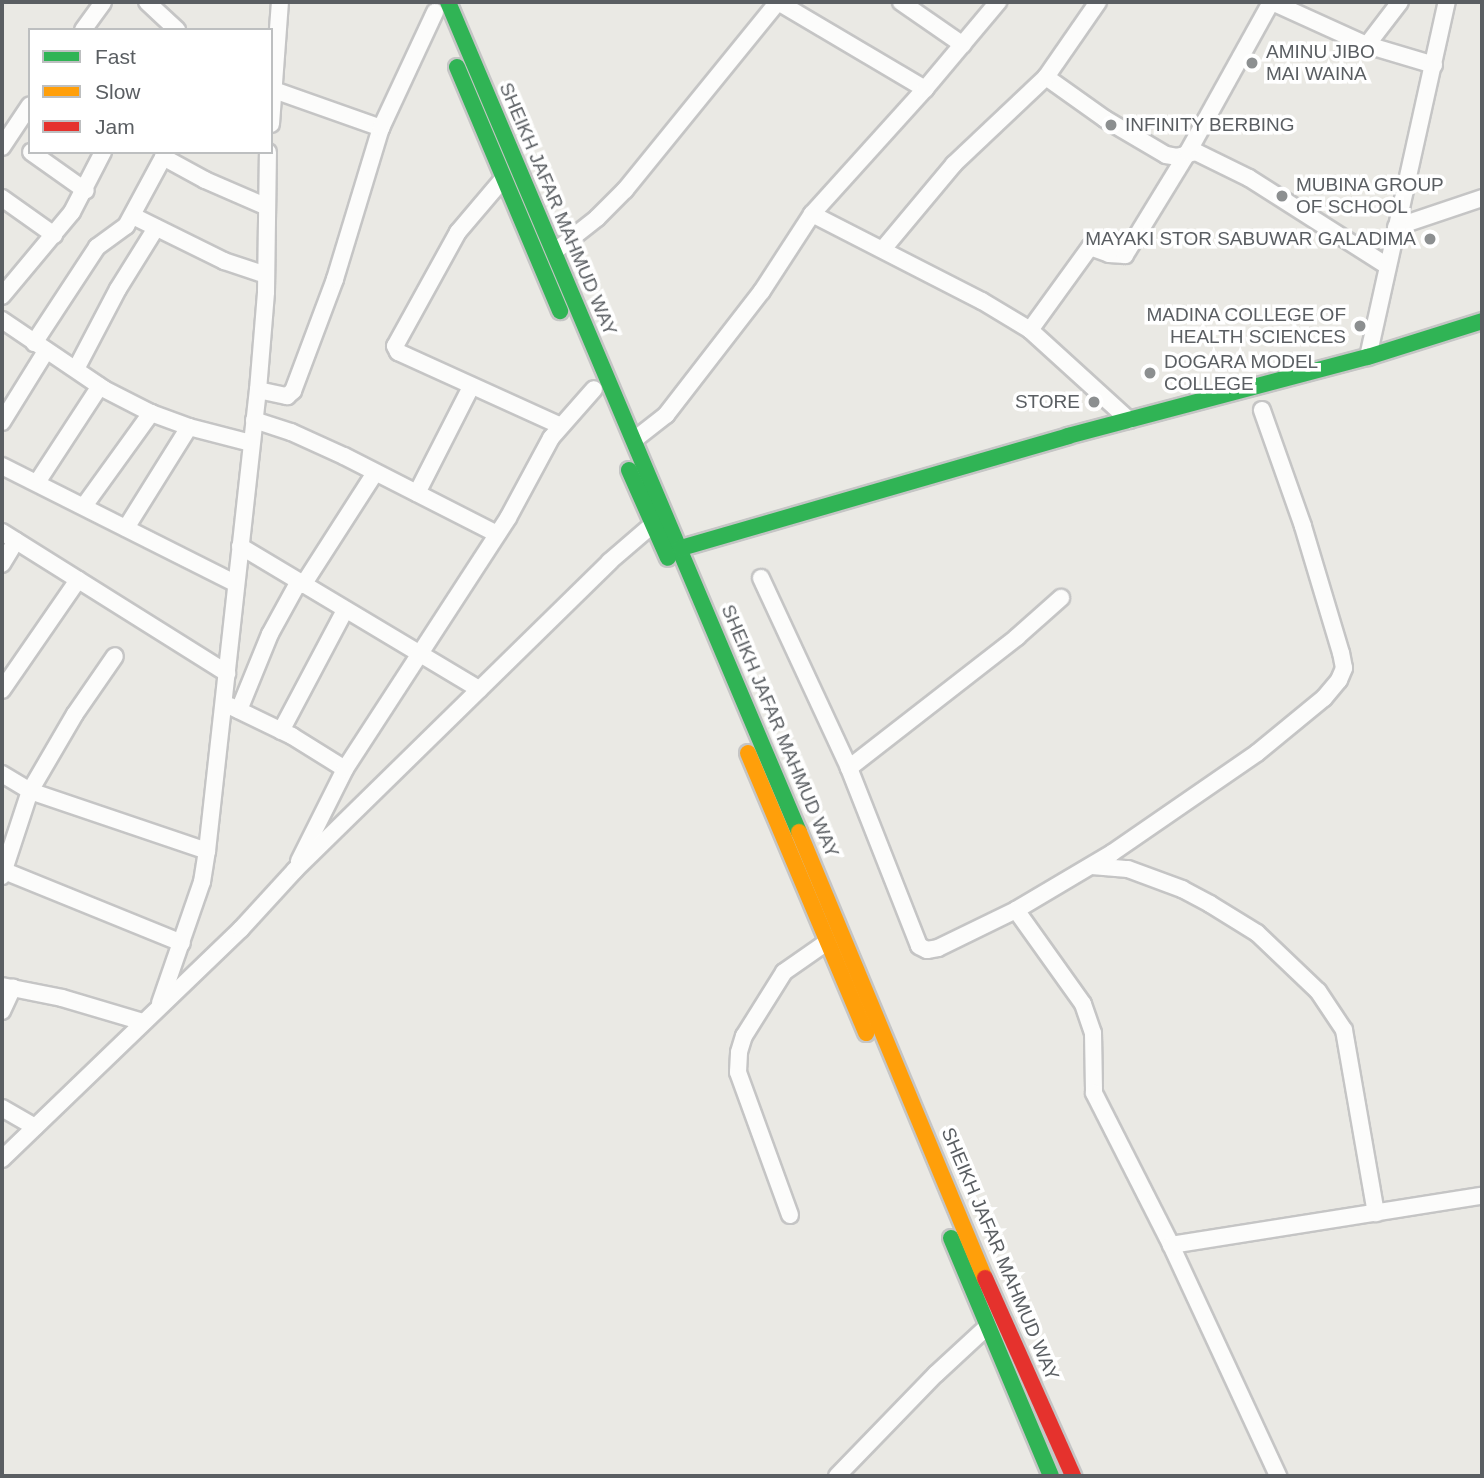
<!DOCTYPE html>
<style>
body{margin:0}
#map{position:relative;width:1484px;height:1478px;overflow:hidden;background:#eae9e4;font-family:Helvetica,sans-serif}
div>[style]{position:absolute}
.roads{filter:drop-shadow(2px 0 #c5c5c5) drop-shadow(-2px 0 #c5c5c5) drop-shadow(0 2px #c5c5c5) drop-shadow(0 -2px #c5c5c5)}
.street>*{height:16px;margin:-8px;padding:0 8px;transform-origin:8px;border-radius:8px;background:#fcfcfb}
.fast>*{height:16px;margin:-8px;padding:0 8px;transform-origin:8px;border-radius:8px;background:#30b455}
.slow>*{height:16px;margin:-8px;padding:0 8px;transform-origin:8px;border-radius:8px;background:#ff9f0a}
.jam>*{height:16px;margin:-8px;padding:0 8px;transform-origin:8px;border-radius:8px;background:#e5322d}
.dots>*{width:19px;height:19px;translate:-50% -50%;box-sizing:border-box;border:4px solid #fff;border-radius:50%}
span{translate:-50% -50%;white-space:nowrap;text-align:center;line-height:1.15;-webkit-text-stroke:7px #fff;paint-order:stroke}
.poi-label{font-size:19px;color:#5a5e62}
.left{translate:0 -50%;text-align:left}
.right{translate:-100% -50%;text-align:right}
.street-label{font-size:19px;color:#5a5e62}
.frame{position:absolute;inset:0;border:4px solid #5a5e62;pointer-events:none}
.legend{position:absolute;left:28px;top:28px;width:245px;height:126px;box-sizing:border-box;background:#fff;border:2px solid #bdbfc0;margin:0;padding:9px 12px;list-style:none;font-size:21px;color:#5a5e62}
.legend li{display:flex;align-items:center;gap:14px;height:35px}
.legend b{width:35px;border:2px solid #bdbfc0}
</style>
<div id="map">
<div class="roads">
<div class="street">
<i style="left:147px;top:2px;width:41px;rotate:43deg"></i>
<i style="left:901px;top:2px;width:75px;rotate:34.7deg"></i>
<i style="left:1272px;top:2px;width:104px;rotate:24.4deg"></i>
<i style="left:1367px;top:45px;width:70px;rotate:16.6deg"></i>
<i style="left:83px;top:30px;width:34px;rotate:-54deg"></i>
<i style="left:1367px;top:45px;width:54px;rotate:-52.5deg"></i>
<i style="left:1046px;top:77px;width:72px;rotate:35.4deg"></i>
<i style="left:1105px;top:119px;width:71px;rotate:30.5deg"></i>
<i style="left:1166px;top:155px;width:11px;rotate:10deg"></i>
<i style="left:1177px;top:157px;width:20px;rotate:-15deg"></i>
<i style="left:1196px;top:152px;width:59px;rotate:26.1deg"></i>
<i style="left:1249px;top:178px;width:164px;rotate:32.5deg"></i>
<i style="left:271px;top:89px;width:117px;rotate:19.5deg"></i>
<i style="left:271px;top:124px;width:122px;rotate:-85.8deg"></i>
<i style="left:2px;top:147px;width:50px;rotate:-56.3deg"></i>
<i style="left:31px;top:152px;width:67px;rotate:35.3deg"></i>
<i style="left:163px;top:157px;width:48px;rotate:28.7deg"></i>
<i style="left:205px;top:180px;width:65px;rotate:23.4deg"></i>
<i style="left:503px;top:179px;width:70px;rotate:130.3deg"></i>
<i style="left:458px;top:232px;width:130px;rotate:118.9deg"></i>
<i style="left:395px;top:346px;width:7px;rotate:63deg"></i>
<i style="left:398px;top:352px;width:179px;rotate:24.4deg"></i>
<i style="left:2px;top:198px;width:64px;rotate:35.4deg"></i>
<i style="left:812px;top:214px;width:191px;rotate:27.1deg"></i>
<i style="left:982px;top:301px;width:56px;rotate:31.1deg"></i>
<i style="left:1030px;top:330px;width:134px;rotate:42.3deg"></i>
<i style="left:133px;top:216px;width:102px;rotate:26.3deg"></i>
<i style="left:224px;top:261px;width:44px;rotate:18.4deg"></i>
<i style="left:1396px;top:227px;width:91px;rotate:-18.6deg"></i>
<i style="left:883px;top:249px;width:111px;rotate:-50.1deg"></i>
<i style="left:954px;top:164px;width:127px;rotate:-43.4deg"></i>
<i style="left:1046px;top:77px;width:91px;rotate:-55.3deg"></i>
<i style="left:554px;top:252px;width:55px;rotate:-38.3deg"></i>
<i style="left:597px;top:218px;width:40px;rotate:-45deg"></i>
<i style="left:625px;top:190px;width:242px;rotate:-50.9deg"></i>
<i style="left:778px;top:2px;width:171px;rotate:30.6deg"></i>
<i style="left:2px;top:296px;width:109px;rotate:-50.2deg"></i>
<i style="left:72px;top:212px;width:68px;rotate:-62.7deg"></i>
<i style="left:2px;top:320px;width:123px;rotate:34.1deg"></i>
<i style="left:104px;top:389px;width:53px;rotate:27.1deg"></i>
<i style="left:151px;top:413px;width:40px;rotate:20.2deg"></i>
<i style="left:189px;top:427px;width:64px;rotate:14.5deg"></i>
<i style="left:1030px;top:330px;width:102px;rotate:-54.1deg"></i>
<i style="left:1090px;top:247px;width:20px;rotate:20deg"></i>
<i style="left:1109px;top:254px;width:16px;rotate:4deg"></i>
<i style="left:1125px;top:255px;width:121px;rotate:-58.5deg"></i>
<i style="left:1188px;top:152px;width:171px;rotate:-61deg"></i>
<i style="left:34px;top:343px;width:115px;rotate:-56.7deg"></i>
<i style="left:97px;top:247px;width:36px;rotate:-36deg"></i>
<i style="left:126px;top:226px;width:84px;rotate:-61.6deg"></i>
<i style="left:1368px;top:357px;width:364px;rotate:-77.5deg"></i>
<i style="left:76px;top:369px;width:90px;rotate:-62.3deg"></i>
<i style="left:118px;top:289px;width:72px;rotate:-58.1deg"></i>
<i style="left:258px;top:390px;width:30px;rotate:12deg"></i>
<i style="left:287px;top:396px;width:8px;rotate:-40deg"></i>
<i style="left:293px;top:391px;width:120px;rotate:-69.4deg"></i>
<i style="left:335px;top:279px;width:158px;rotate:-73.1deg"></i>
<i style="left:381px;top:128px;width:128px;rotate:-65deg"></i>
<i style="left:254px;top:420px;width:39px;rotate:18deg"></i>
<i style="left:291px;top:432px;width:58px;rotate:24.4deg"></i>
<i style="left:344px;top:456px;width:172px;rotate:27deg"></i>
<i style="left:2px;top:422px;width:84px;rotate:-58.2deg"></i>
<i style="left:634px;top:440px;width:41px;rotate:-38deg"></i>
<i style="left:666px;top:415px;width:157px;rotate:-52.3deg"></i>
<i style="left:762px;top:291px;width:92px;rotate:-57deg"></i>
<i style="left:812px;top:214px;width:169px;rotate:-47.9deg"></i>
<i style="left:925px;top:89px;width:114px;rotate:-50deg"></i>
<i style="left:2px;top:466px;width:261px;rotate:26.7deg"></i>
<i style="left:38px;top:481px;width:113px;rotate:-56.9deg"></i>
<i style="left:417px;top:493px;width:119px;rotate:-63deg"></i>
<i style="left:84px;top:506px;width:115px;rotate:-54.2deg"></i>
<i style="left:126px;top:528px;width:119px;rotate:-58deg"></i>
<i style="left:2px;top:532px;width:266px;rotate:32.1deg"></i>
<i style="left:240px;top:546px;width:279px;rotate:30.9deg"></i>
<i style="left:2px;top:564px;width:27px;rotate:-59deg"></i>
<i style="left:761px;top:578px;width:209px;rotate:65.1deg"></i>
<i style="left:849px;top:768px;width:191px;rotate:68.5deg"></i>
<i style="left:919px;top:946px;width:9px;rotate:27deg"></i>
<i style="left:927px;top:950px;width:11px;rotate:-10deg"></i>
<i style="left:938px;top:948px;width:87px;rotate:-26deg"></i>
<i style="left:1016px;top:910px;width:112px;rotate:-30.7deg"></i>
<i style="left:1112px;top:853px;width:176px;rotate:-34.6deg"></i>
<i style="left:1257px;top:753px;width:87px;rotate:-39.4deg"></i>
<i style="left:1324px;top:698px;width:23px;rotate:-50deg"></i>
<i style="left:1339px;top:680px;width:13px;rotate:-67deg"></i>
<i style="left:1344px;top:668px;width:15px;rotate:-101deg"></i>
<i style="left:1341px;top:653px;width:133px;rotate:-106.7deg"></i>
<i style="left:1303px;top:526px;width:123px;rotate:-109.5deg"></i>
<i style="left:303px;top:585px;width:133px;rotate:-57.3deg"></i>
<i style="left:2px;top:690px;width:134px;rotate:-55.4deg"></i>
<i style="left:230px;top:706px;width:69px;rotate:25.8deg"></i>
<i style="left:292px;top:736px;width:62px;rotate:31.9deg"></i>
<i style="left:239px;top:710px;width:82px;rotate:-67.8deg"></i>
<i style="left:270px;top:634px;width:58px;rotate:-61.2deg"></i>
<i style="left:281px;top:731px;width:137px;rotate:-62.1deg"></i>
<i style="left:849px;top:768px;width:213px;rotate:-37.9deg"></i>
<i style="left:1017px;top:637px;width:59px;rotate:-41.6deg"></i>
<i style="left:2px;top:774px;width:33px;rotate:31deg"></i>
<i style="left:30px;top:791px;width:187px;rotate:18.7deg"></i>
<i style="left:299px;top:861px;width:103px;rotate:-63.4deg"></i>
<i style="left:345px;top:769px;width:299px;rotate:-57deg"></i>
<i style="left:508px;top:518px;width:91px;rotate:-61.7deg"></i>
<i style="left:551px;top:438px;width:65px;rotate:-48.7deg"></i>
<i style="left:1092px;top:866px;width:36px;rotate:5deg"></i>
<i style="left:1128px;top:869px;width:58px;rotate:20.3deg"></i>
<i style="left:1182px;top:889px;width:32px;rotate:28deg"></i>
<i style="left:1210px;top:904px;width:55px;rotate:31.7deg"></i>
<i style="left:1257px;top:933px;width:84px;rotate:43.6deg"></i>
<i style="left:1318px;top:991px;width:47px;rotate:56.3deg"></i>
<i style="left:1344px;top:1030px;width:186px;rotate:80.1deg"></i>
<i style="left:2px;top:870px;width:194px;rotate:22.1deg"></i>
<i style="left:2px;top:876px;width:89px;rotate:-71.8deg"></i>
<i style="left:30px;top:791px;width:89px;rotate:-59.7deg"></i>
<i style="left:75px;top:714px;width:70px;rotate:-55.4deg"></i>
<i style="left:1016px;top:910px;width:115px;rotate:54.5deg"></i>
<i style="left:1083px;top:1004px;width:31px;rotate:71deg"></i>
<i style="left:1093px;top:1033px;width:60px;rotate:89deg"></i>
<i style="left:1094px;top:1093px;width:170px;rotate:63.1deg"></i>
<i style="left:1171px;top:1245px;width:255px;rotate:65.1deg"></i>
<i style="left:2px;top:986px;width:61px;rotate:11.3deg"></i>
<i style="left:62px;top:998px;width:84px;rotate:16.5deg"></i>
<i style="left:160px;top:1003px;width:128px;rotate:-70.9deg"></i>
<i style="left:202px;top:882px;width:31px;rotate:-81deg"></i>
<i style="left:207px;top:851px;width:464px;rotate:-83.7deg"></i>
<i style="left:258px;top:390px;width:98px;rotate:-85.3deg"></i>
<i style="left:266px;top:292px;width:140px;rotate:-89.2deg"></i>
<i style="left:2px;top:1011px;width:26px;rotate:-65deg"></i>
<i style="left:2px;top:1108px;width:38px;rotate:30deg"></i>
<i style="left:2px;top:1159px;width:332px;rotate:-43.9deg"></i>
<i style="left:241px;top:929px;width:80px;rotate:-47.5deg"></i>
<i style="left:295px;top:870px;width:440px;rotate:-44.4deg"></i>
<i style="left:609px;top:562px;width:57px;rotate:-40.7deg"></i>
<i style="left:790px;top:1215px;width:152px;rotate:-110deg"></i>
<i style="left:738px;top:1072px;width:20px;rotate:-87deg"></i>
<i style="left:739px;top:1052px;width:17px;rotate:-73deg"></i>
<i style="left:744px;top:1036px;width:75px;rotate:-58deg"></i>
<i style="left:784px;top:972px;width:52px;rotate:-34.9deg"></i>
<i style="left:1171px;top:1245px;width:315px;rotate:-9deg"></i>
<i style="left:837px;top:1476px;width:142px;rotate:-45.9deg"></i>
<i style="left:936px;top:1374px;width:69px;rotate:-42.7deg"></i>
</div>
<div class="fast">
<i style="left:448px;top:2px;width:901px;rotate:67.08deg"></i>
<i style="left:457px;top:67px;width:265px;rotate:67.1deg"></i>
<i style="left:629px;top:470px;width:96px;rotate:66.1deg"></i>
<i style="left:681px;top:548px;width:403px;rotate:-16.1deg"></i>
<i style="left:1068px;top:436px;width:310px;rotate:-14.8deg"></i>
<i style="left:1368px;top:357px;width:120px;rotate:-17.5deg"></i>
<i style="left:951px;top:1238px;width:258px;rotate:67.2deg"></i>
</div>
<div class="slow">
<i style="left:748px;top:753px;width:304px;rotate:67.1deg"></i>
<i style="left:799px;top:832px;width:483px;rotate:67.4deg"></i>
</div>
<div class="jam">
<i style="left:985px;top:1278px;width:217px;rotate:66deg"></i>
</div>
</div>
<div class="dots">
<i style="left:1252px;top:63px;background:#8c8f90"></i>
<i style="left:1111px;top:125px;background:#8c8f90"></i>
<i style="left:1282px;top:196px;background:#8c8f90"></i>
<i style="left:1430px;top:239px;background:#8c8f90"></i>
<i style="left:1360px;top:326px;background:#8c8f90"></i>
<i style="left:1150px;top:373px;background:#8c8f90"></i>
<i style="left:1094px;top:402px;background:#8c8f90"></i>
</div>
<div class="poi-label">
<span class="left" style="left:1266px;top:63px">AMINU JIBO<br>MAI WAINA</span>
<span class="left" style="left:1125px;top:125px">INFINITY BERBING</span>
<span class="left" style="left:1296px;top:196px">MUBINA GROUP<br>OF SCHOOL</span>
<span class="right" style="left:1416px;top:239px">MAYAKI STOR SABUWAR GALADIMA</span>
<span class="right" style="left:1346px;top:326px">MADINA COLLEGE OF<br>HEALTH SCIENCES</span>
<span class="left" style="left:1164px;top:373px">DOGARA MODEL<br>COLLEGE</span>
<span class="right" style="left:1080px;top:402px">STORE</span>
</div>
<div class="street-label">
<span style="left:558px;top:209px;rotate:67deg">SHEIKH JAFAR MAHMUD WAY</span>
<span style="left:780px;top:731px;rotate:67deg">SHEIKH JAFAR MAHMUD WAY</span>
<span style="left:1000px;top:1254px;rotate:67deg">SHEIKH JAFAR MAHMUD WAY</span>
</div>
<div class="frame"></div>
<ul class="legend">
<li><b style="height:9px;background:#30b455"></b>Fast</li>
<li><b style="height:9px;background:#ff9f0a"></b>Slow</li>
<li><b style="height:9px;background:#e5322d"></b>Jam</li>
</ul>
</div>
